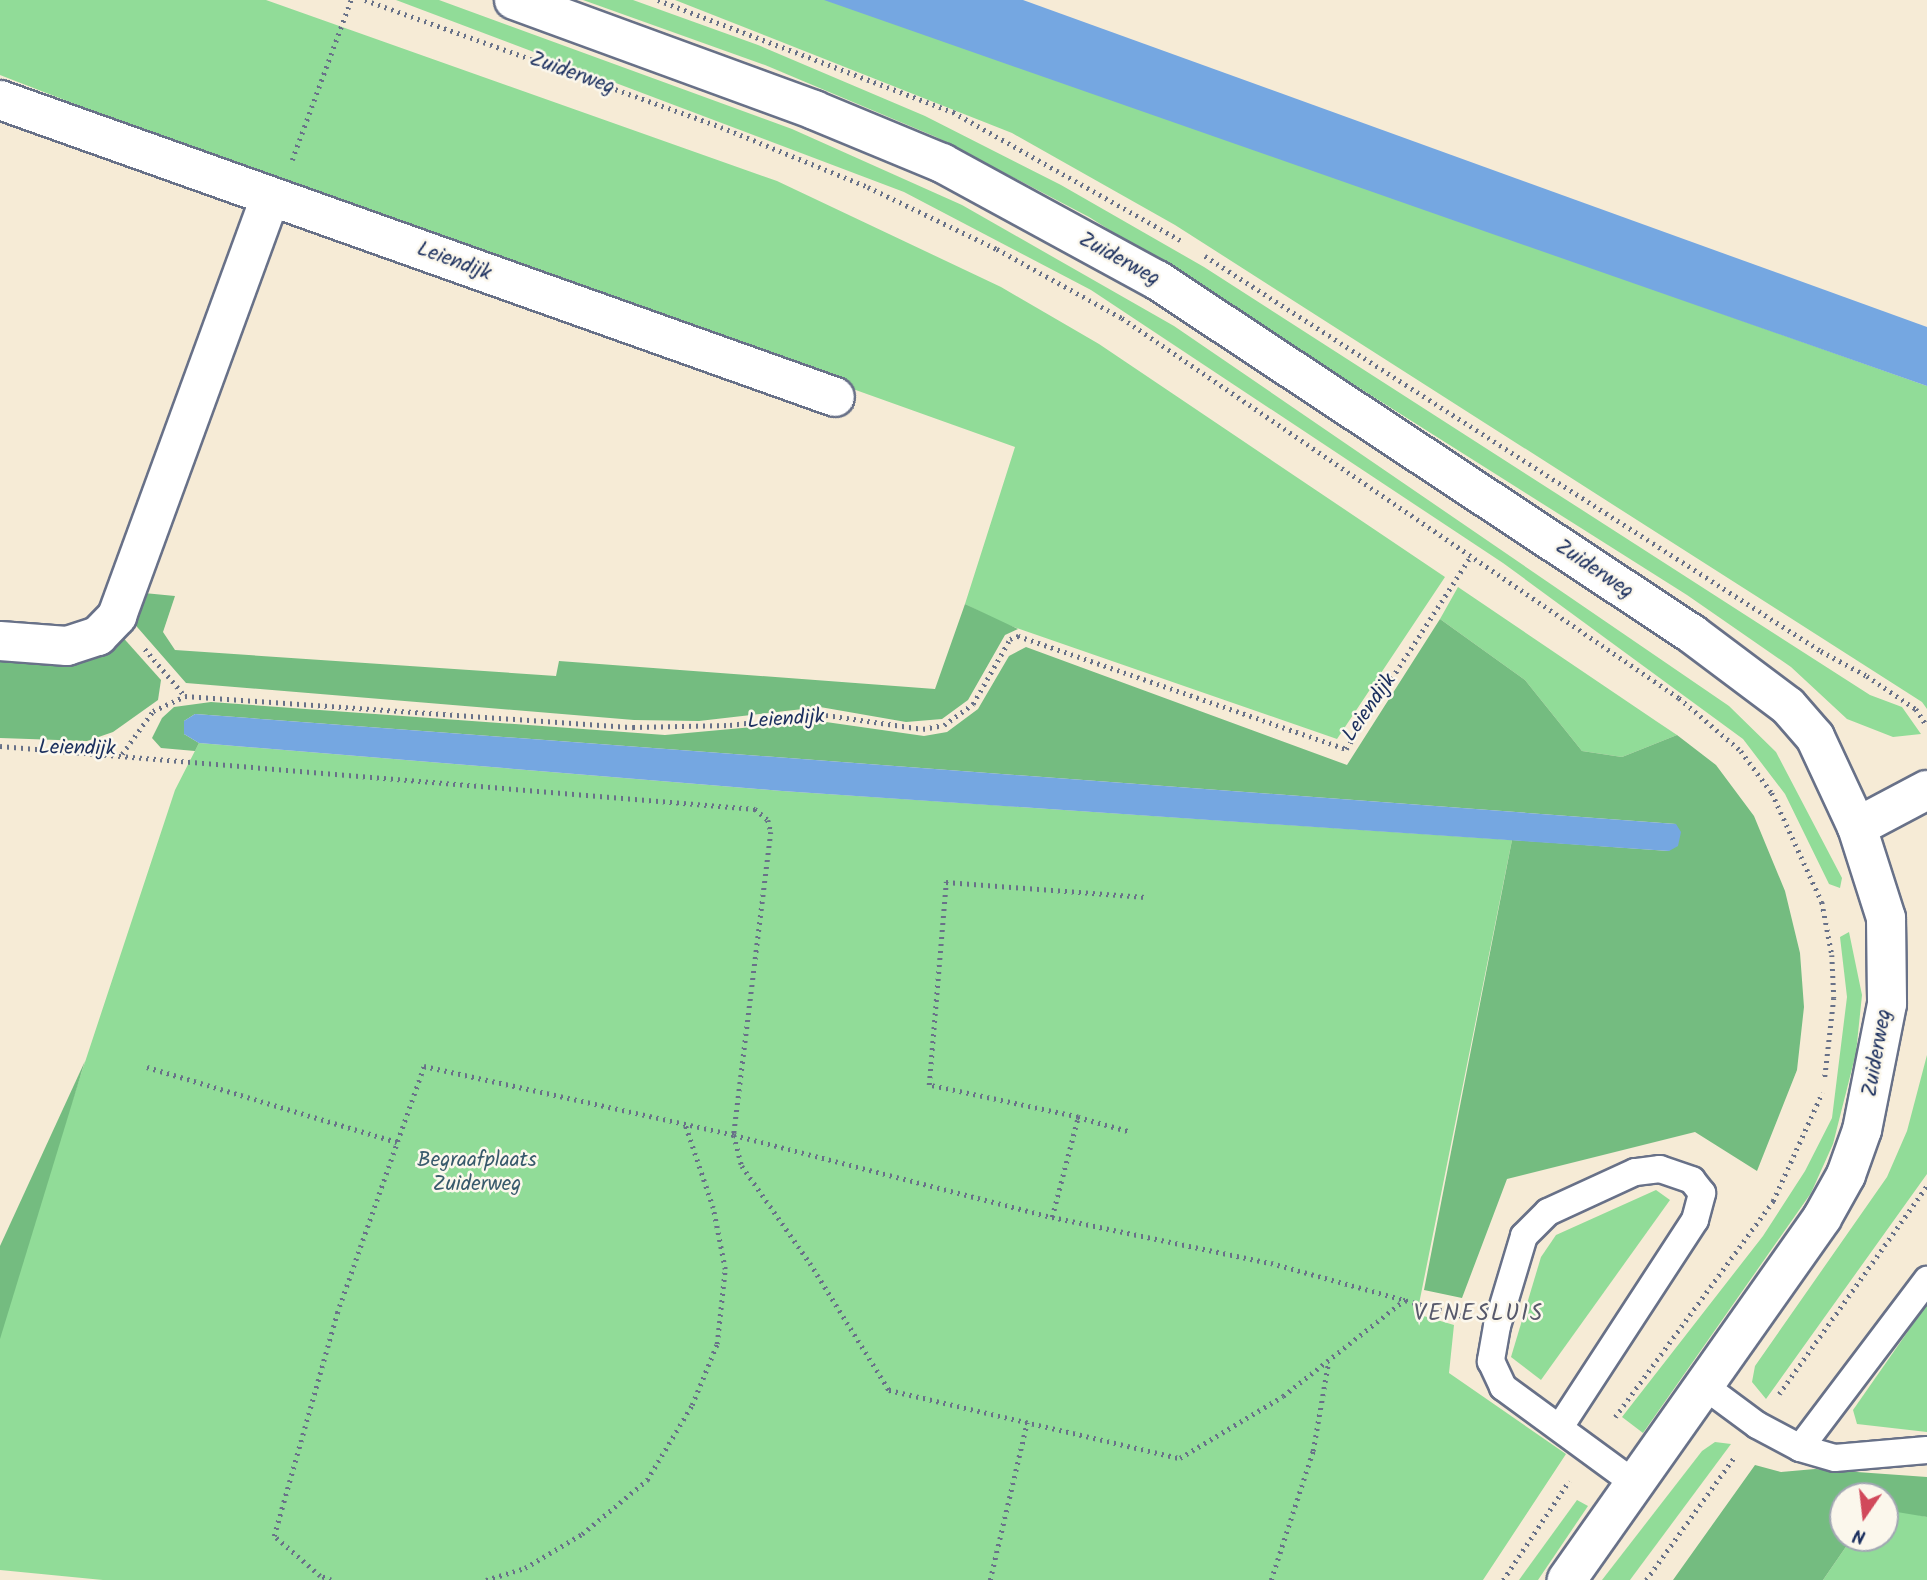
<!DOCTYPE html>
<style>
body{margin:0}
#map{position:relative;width:1927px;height:1580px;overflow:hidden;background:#f6ebd6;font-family:Kalam,sans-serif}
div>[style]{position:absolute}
.green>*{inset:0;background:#91dc98}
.forest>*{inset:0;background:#74bc80}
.water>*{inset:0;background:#75a7e1}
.path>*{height:4.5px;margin-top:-2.25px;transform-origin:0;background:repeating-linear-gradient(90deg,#687188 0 2px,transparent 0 7px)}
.roads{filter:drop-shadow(2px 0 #687188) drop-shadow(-2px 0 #687188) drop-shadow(0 2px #687188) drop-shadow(0 -2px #687188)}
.service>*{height:26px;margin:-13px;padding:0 13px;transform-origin:13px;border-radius:13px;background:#fff}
.minor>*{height:38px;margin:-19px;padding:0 19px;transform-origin:19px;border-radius:19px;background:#fff}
.tertiary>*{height:38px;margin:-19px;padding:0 19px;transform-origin:19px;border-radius:19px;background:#fff}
span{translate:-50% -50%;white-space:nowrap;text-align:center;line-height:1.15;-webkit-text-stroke:5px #fbf7ec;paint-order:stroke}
.street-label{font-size:21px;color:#1b2f5e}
.park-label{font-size:21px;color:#385a6c}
.neighbourhood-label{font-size:23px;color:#57596b;letter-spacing:2px}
.north{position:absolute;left:1829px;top:1482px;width:70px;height:70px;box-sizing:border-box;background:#fbf7ec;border:2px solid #a1a7b3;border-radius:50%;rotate:194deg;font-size:19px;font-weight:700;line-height:28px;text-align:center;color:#1b2f5e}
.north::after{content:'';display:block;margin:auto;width:24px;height:32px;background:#d1495b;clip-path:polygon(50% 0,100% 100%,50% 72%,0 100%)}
</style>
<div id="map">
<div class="green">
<i style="clip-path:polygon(0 0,266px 0,777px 181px,1001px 287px,1099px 344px,1445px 577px,1337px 739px,1002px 623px,965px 604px,1015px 447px,286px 186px,0 75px)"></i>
<i style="clip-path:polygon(396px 0,439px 0,792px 129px,962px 205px,1174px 326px,1729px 706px,1776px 752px,1842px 878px,1840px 888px,1829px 884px,1785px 794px,1743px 739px,1503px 563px,1091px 290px,904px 192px)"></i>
<i style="clip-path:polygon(583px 0,633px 0,758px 45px,925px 116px,1061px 185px,1204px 267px,1870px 695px,1902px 707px,1921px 734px,1893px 737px,1847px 719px,1791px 667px,1687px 595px,1089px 217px,936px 137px,765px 65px)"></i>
<i style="clip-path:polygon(675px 0,835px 0,1927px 386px,1927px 709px,1922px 702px,1175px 225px,1012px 133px)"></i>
<i style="clip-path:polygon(1458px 587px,1656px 721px,1677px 735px,1622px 757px,1582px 751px,1525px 680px,1440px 619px)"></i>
<i style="clip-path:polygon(199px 743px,782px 791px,1512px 840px,1417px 1314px,1454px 1325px,1449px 1373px,1566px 1454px,1483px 1580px,103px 1580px,0 1570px,0 1319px,175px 790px)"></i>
<i style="clip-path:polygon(1849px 932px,1862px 995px,1856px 1053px,1833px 1144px,1811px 1193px,1643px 1433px,1622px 1417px,1763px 1236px,1805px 1171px,1832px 1118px,1847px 997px,1840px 937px)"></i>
<i style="clip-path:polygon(1927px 1055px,1927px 1174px,1766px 1399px,1752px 1382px,1755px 1366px,1887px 1177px,1907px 1131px)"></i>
<i style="clip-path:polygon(1656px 1190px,1670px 1200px,1541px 1380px,1511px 1357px,1541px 1257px,1556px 1235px)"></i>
<i style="clip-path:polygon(1927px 1304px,1927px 1432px,1857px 1424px,1853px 1410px)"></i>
<i style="clip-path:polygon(1715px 1442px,1731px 1444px,1630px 1580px,1602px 1580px,1702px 1451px)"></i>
<i style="clip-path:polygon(1577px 1500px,1588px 1506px,1538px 1580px,1519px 1580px)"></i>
<i style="clip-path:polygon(1889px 1508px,1927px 1517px,1927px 1580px,1823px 1580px,1852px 1538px,1885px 1538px,1885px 1510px)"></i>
</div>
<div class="forest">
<i style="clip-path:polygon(144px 593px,175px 596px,163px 632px,175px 650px,556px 676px,559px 661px,935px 689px,965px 604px,1018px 629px,1005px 635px,968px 700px,942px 719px,906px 722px,820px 707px,699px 721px,634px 720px,186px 683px,131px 620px)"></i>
<i style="clip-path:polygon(1440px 619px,1525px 680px,1582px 751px,1622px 757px,1677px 735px,1716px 765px,1754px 816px,1785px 891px,1800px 953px,1804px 1007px,1797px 1070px,1757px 1171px,1695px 1132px,1507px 1179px,1462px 1298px,1424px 1290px,1512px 840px,1669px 851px,1676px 824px,195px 714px,184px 721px,184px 734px,199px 743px,195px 751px,161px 748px,152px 738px,162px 718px,174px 707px,211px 702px,665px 735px,819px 721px,924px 736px,947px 732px,978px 709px,1009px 656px,1026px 647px,1347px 765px)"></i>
<i style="clip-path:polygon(119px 633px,161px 680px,158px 700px,113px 732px,87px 741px,0 738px,0 654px)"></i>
<i style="clip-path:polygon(85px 1061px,0 1339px,0 1246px)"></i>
<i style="clip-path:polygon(1755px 1465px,1781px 1472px,1815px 1469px,1927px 1477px,1927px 1517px,1885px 1510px,1885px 1496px,1843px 1496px,1843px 1538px,1852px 1538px,1823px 1580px,1673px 1580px)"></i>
</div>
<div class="water">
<i style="clip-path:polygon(824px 0,1023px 0,1927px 327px,1927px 386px)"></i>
<i style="clip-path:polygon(195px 714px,1676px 824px,1681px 832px,1678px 846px,1669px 851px,782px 791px,199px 743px,184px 734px,184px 721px)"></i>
</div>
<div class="path">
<i style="left:365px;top:0;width:378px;rotate:19.6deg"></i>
<i style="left:721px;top:127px;width:159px;rotate:22.2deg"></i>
<i style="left:868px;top:187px;width:143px;rotate:25.7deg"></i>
<i style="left:997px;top:249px;width:143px;rotate:28.9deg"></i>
<i style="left:1122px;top:318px;width:674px;rotate:34.3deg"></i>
<i style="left:1679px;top:698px;width:82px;rotate:40.5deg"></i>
<i style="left:1741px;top:751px;width:52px;rotate:53.6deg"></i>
<i style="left:1772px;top:793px;width:120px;rotate:65.4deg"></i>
<i style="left:1822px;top:902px;width:54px;rotate:79.3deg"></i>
<i style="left:1832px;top:955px;width:43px;rotate:87.3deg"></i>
<i style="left:1834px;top:998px;width:80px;rotate:96.5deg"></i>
<i style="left:658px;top:0;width:316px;rotate:20.8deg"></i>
<i style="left:953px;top:112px;width:261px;rotate:29.4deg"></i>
<i style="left:292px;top:160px;width:171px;rotate:-69.8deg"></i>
<i style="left:1205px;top:256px;width:732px;rotate:32.67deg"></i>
<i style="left:1821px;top:651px;width:52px;rotate:28.5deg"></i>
<i style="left:1867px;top:676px;width:59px;rotate:34deg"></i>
<i style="left:1916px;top:709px;width:20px;rotate:57deg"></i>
<i style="left:145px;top:649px;width:62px;rotate:49.6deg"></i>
<i style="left:0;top:746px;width:758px;rotate:4.77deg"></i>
<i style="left:755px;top:809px;width:17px;rotate:40deg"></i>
<i style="left:768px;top:820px;width:12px;rotate:76deg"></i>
<i style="left:771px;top:832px;width:305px;rotate:97deg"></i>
<i style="left:734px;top:1135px;width:328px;rotate:14.5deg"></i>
<i style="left:1052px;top:1217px;width:224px;rotate:11.9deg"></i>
<i style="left:1271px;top:1263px;width:198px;rotate:15.5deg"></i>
<i style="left:122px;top:754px;width:53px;rotate:-54.2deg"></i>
<i style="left:153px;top:711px;width:35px;rotate:-25deg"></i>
<i style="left:185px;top:696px;width:449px;rotate:4deg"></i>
<i style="left:633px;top:727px;width:97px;rotate:-1.2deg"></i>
<i style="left:730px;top:725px;width:90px;rotate:-7deg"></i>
<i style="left:819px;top:714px;width:105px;rotate:8.2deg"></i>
<i style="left:923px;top:729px;width:21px;rotate:-11deg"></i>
<i style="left:944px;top:725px;width:36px;rotate:-36deg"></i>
<i style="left:973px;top:704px;width:75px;rotate:-60.4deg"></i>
<i style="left:1010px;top:639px;width:9px;rotate:-21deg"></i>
<i style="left:1018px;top:636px;width:347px;rotate:19deg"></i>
<i style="left:1346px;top:749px;width:229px;rotate:-57.1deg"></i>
<i style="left:147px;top:1067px;width:261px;rotate:16.7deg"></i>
<i style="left:1078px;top:1117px;width:52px;rotate:15.6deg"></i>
<i style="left:1052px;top:1217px;width:103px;rotate:-75.4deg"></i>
<i style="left:1078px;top:1117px;width:152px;rotate:-167.9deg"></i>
<i style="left:929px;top:1085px;width:204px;rotate:-85.2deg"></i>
<i style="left:946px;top:882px;width:200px;rotate:4.3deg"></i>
<i style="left:1779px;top:1394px;width:255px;rotate:-54.6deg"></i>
<i style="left:1615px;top:1417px;width:268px;rotate:-53.8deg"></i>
<i style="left:1773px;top:1201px;width:119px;rotate:-65.6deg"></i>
<i style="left:331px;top:1580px;width:12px;rotate:-160deg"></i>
<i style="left:320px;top:1576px;width:61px;rotate:-139deg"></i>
<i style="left:274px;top:1536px;width:232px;rotate:-74.2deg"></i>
<i style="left:337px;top:1313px;width:262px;rotate:-70.6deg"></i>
<i style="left:424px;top:1066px;width:318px;rotate:12.5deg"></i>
<i style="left:734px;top:1135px;width:32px;rotate:76deg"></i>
<i style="left:742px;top:1166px;width:118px;rotate:55deg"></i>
<i style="left:810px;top:1263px;width:150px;rotate:58.1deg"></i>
<i style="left:889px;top:1390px;width:299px;rotate:13.2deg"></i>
<i style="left:1180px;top:1458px;width:120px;rotate:-31deg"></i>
<i style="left:1283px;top:1396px;width:157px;rotate:-38.3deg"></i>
<i style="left:486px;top:1580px;width:41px;rotate:-17.1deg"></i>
<i style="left:525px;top:1568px;width:66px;rotate:-30.8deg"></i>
<i style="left:582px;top:1534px;width:85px;rotate:-39.7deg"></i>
<i style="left:647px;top:1480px;width:87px;rotate:-59deg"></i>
<i style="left:692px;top:1405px;width:66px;rotate:-67.7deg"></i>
<i style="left:717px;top:1344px;width:75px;rotate:-83.9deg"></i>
<i style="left:725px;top:1269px;width:62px;rotate:-101.1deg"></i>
<i style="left:713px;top:1208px;width:88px;rotate:-108.6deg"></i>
<i style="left:990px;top:1580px;width:162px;rotate:-76.8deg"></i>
<i style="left:1271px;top:1580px;width:136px;rotate:-72deg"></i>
<i style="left:1313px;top:1451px;width:88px;rotate:-80.2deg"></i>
<i style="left:1503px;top:1580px;width:119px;rotate:-56.3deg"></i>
<i style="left:1646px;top:1580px;width:153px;rotate:-54.3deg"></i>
</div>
<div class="roads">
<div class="service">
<i style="left:1707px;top:1388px;width:62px;rotate:36.5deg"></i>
<i style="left:1757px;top:1425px;width:49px;rotate:28.1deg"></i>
<i style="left:1800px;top:1448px;width:36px;rotate:16deg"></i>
<i style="left:1835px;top:1458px;width:92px;rotate:-5deg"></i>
<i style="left:1560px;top:1427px;width:247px;rotate:-56.9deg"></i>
<i style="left:1695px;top:1220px;width:28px;rotate:-75deg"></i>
<i style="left:1702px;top:1193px;width:16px;rotate:-128deg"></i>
<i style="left:1692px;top:1180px;width:34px;rotate:-161deg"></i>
<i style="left:1660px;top:1169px;width:25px;rotate:173deg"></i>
<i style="left:1635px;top:1172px;width:96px;rotate:155.3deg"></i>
<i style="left:1548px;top:1212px;width:34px;rotate:135deg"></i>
<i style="left:1524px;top:1236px;width:94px;rotate:106.7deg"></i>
<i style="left:1497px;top:1326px;width:36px;rotate:100deg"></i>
<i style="left:1491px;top:1361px;width:29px;rotate:65deg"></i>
<i style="left:1503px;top:1387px;width:162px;rotate:36.2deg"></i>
<i style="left:1800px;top:1448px;width:211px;rotate:-52.9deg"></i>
</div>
<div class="minor">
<i style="left:0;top:100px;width:886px;rotate:19.58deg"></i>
<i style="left:0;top:641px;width:67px;rotate:4.3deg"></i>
<i style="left:67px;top:646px;width:33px;rotate:-18deg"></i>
<i style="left:98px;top:636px;width:28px;rotate:-46deg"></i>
<i style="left:117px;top:616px;width:446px;rotate:-69.9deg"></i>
</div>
<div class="tertiary">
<i style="left:514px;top:0;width:320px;rotate:20.1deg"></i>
<i style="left:814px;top:110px;width:139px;rotate:22.5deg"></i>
<i style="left:942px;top:163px;width:245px;rotate:28.6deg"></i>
<i style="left:1157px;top:280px;width:642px;rotate:33.49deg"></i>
<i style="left:1692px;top:634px;width:120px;rotate:36.9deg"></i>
<i style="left:1788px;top:706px;width:41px;rotate:48.9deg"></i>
<i style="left:1815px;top:737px;width:99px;rotate:65deg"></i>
<i style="left:1857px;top:827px;width:96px;rotate:72.3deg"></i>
<i style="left:1886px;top:918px;width:86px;rotate:89.3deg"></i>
<i style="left:1887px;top:1004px;width:128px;rotate:101.2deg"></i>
<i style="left:1862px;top:1130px;width:48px;rotate:109.6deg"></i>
<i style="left:1846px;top:1175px;width:49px;rotate:119.2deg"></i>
<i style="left:1822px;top:1218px;width:443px;rotate:125.2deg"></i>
<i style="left:1857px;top:827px;width:79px;rotate:-27.9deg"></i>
</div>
</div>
<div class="street-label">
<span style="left:572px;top:74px;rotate:20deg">Zuiderweg</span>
<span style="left:1119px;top:260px;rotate:29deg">Zuiderweg</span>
<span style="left:454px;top:262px;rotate:20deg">Leiendijk</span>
<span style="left:1594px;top:570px;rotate:34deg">Zuiderweg</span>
<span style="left:1370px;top:708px;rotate:-55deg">Leiendijk</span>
<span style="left:786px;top:720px;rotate:-4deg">Leiendijk</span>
<span style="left:77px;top:749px;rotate:1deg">Leiendijk</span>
<span style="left:1878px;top:1053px;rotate:-80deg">Zuiderweg</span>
</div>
<div class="park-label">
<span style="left:477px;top:1173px">Begraafplaats<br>Zuiderweg</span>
</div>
<div class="neighbourhood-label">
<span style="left:1479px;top:1314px">VENESLUIS</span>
</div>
<div class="north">N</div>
</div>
